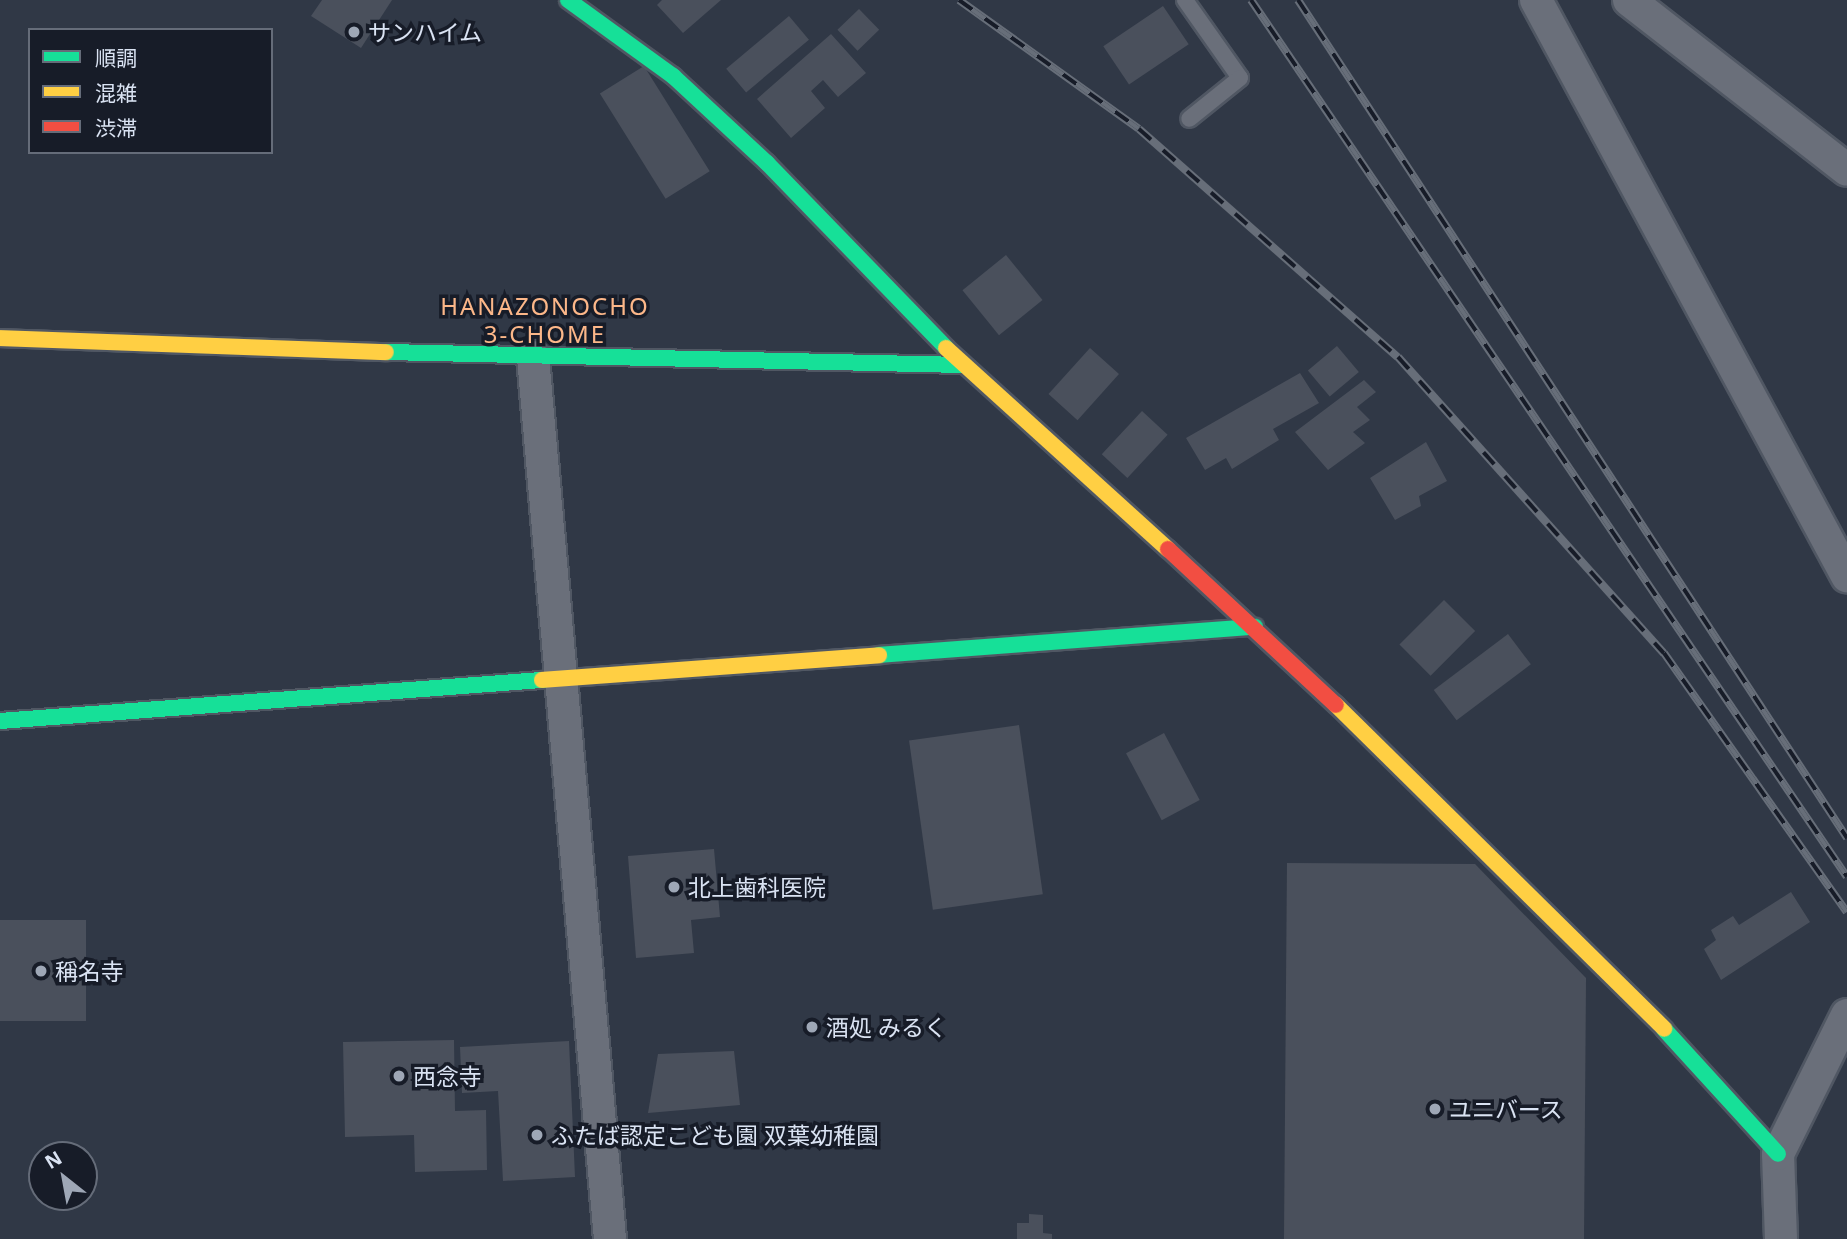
<!DOCTYPE html>
<meta charset="utf-8">
<style>
body{margin:0}
#map{position:relative;width:1847px;height:1239px;overflow:hidden;background:#303846;font-family:"Noto Sans","Noto Sans JP",sans-serif}
div>[style]{position:absolute}
.building>*{inset:0;background:#4a505c;transform-origin:0 0}
.roads{filter:drop-shadow(2px 0 #505763) drop-shadow(-2px 0 #505763) drop-shadow(0 2px #505763) drop-shadow(0 -2px #505763)}
.lane>*{height:16px;margin:-8px;padding:0 8px;transform-origin:8px;border-radius:8px;background:#6a6f7a}
.street>*{height:32px;margin:-16px;padding:0 16px;transform-origin:16px;border-radius:16px;background:#6a6f7a}
.fast>*{height:16px;margin:-8px;padding:0 8px;transform-origin:8px;border-radius:8px;background:#16e098}
.slow>*{height:16px;margin:-8px;padding:0 8px;transform-origin:8px;border-radius:8px;background:#ffcf43}
.jam>*{height:16px;margin:-8px;padding:0 8px;transform-origin:8px;border-radius:8px;background:#f24e42}
.rail>*{height:8px;margin-top:-4px;transform-origin:0;background:repeating-linear-gradient(90deg,#171c28 0 16px,#676e79 0 32px);box-sizing:border-box;border-block:2px solid #676e79}
.dots>*{width:19px;height:19px;translate:-50% -50%;box-sizing:border-box;border:4px solid #171c28;border-radius:50%}
span{translate:-50% -50%;white-space:nowrap;text-align:center;line-height:1.15;-webkit-text-stroke:7px #171c28;paint-order:stroke}
.poi-label{font-size:23px;color:#dae3f3}
.left{translate:0 -50%;text-align:left}
.neighbourhood-label{font-size:24px;color:#fcb789;letter-spacing:2px}
.legend{position:absolute;left:28px;top:28px;width:245px;height:126px;box-sizing:border-box;background:#171c28;border:2px solid #656c79;margin:0;padding:9px 12px;list-style:none;font-size:21px;color:#dae3f3}
.legend li{display:flex;align-items:center;gap:14px;height:35px}
.legend b{width:35px;border:2px solid #656c79}
.north{position:absolute;left:28px;top:1141px;width:70px;height:70px;box-sizing:border-box;background:#171c28;border:2px solid #656c79;border-radius:50%;rotate:329deg;font-size:19px;font-weight:700;line-height:28px;text-align:center;color:#dae3f3}
.north::after{content:'';display:block;margin:auto;width:24px;height:32px;background:#9ea7b6;clip-path:polygon(50% 0,100% 100%,50% 72%,0 100%)}
</style>
<div id="map">
<div class="building">
<i style="clip-path:polygon(322px 0,392px 0,361px 48px,311px 16px)"></i>
<i style="clip-path:polygon(662px 0,721px 0,683px 33px,657px 5px)"></i>
<i style="left:1163px;top:6px;width:46px;height:72px;rotate:56deg"></i>
<i style="left:859px;top:9px;width:29px;height:30px;rotate:46deg"></i>
<i style="left:789px;top:16px;width:31px;height:82px;rotate:50deg"></i>
<i style="clip-path:polygon(831px 34px,866px 73px,838px 97px,823px 80px,811px 91px,825px 108px,791px 138px,757px 99px)"></i>
<i style="left:644px;top:66px;width:124px;height:52px;rotate:58deg"></i>
<i style="left:1006px;top:255px;width:58px;height:56px;rotate:51deg"></i>
<i style="left:1337px;top:346px;width:34px;height:38px;rotate:50deg"></i>
<i style="left:1090px;top:348px;width:39px;height:62px;rotate:42deg"></i>
<i style="clip-path:polygon(1300px 373px,1319px 403px,1273px 429px,1279px 440px,1232px 469px,1226px 458px,1205px 470px,1186px 438px)"></i>
<i style="clip-path:polygon(1364px 380px,1376px 392px,1357px 407px,1370px 420px,1353px 432px,1365px 443px,1328px 470px,1295px 432px)"></i>
<i style="left:1142px;top:411px;width:35px;height:59px;rotate:43deg"></i>
<i style="clip-path:polygon(1426px 442px,1447px 481px,1419px 496px,1421px 506px,1395px 520px,1370px 478px)"></i>
<i style="left:1444px;top:600px;width:44px;height:63px;rotate:45deg"></i>
<i style="left:1508px;top:634px;width:38px;height:93px;rotate:53deg"></i>
<i style="left:1019px;top:725px;width:171px;height:111px;rotate:82deg"></i>
<i style="left:1164px;top:733px;width:76px;height:43px;rotate:62deg"></i>
<i style="clip-path:polygon(714px 849px,720px 917px,691px 920px,694px 953px,636px 958px,628px 856px)"></i>
<i style="clip-path:polygon(1287px 863px,1475px 864px,1586px 978px,1584px 1239px,1284px 1239px)"></i>
<i style="clip-path:polygon(1791px 892px,1810px 922px,1721px 980px,1704px 949px,1716px 940px,1711px 930px,1733px 916px,1739px 925px)"></i>
<i style="left:0;top:920px;width:86px;height:101px"></i>
<i style="clip-path:polygon(454px 1040px,455px 1111px,486px 1110px,487px 1170px,415px 1172px,414px 1135px,345px 1137px,343px 1042px)"></i>
<i style="clip-path:polygon(569px 1041px,575px 1177px,503px 1181px,498px 1091px,462px 1093px,460px 1047px)"></i>
<i style="clip-path:polygon(734px 1051px,740px 1105px,648px 1113px,658px 1054px)"></i>
<i style="clip-path:polygon(1029px 1214px,1043px 1215px,1043px 1233px,1052px 1234px,1052px 1239px,1017px 1239px,1017px 1223px,1029px 1223px)"></i>
</div>
<div class="roads">
<div class="lane">
<i style="left:1185px;top:0;width:95px;rotate:54.8deg"></i>
<i style="left:1240px;top:78px;width:65px;rotate:141.2deg"></i>
</div>
<div class="street">
<i style="left:1536px;top:0;width:655px;rotate:61.63deg"></i>
<i style="left:1629px;top:0;width:276px;rotate:37.9deg"></i>
<i style="left:533px;top:357px;width:885px;rotate:85.01deg"></i>
<i style="left:1781px;top:1239px;width:85px;rotate:-92deg"></i>
<i style="left:1778px;top:1154px;width:155px;rotate:-63.6deg"></i>
</div>
<div class="fast">
<i style="left:568px;top:0;width:130px;rotate:35.9deg"></i>
<i style="left:673px;top:76px;width:128px;rotate:42.8deg"></i>
<i style="left:767px;top:163px;width:257px;rotate:45.9deg"></i>
<i style="left:386px;top:352px;width:577px;rotate:1.29deg"></i>
<i style="left:879px;top:655px;width:377px;rotate:-4.3deg"></i>
<i style="left:0;top:721px;width:544px;rotate:-4.33deg"></i>
<i style="left:1664px;top:1029px;width:169px;rotate:47.6deg"></i>
</div>
<div class="slow">
<i style="left:0;top:338px;width:386px;rotate:2.1deg"></i>
<i style="left:946px;top:348px;width:299px;rotate:42.2deg"></i>
<i style="left:542px;top:680px;width:338px;rotate:-4.2deg"></i>
<i style="left:1336px;top:705px;width:461px;rotate:44.6deg"></i>
</div>
<div class="jam">
<i style="left:1168px;top:549px;width:229px;rotate:42.9deg"></i>
</div>
</div>
<div class="rail">
<i style="left:959px;top:0;width:221px;rotate:35.6deg"></i>
<i style="left:1139px;top:129px;width:345px;rotate:41.4deg"></i>
<i style="left:1398px;top:357px;width:398px;rotate:48.1deg"></i>
<i style="left:1664px;top:653px;width:317px;rotate:54.8deg"></i>
<i style="left:1251px;top:0;width:1060px;rotate:55.8deg"></i>
<i style="left:1298px;top:0;width:1002px;rotate:56.77deg"></i>
</div>
<div class="dots">
<i style="left:354px;top:32px;background:#9ea7b6"></i>
<i style="left:674px;top:887px;background:#9ea7b6"></i>
<i style="left:41px;top:971px;background:#9ea7b6"></i>
<i style="left:812px;top:1027px;background:#9ea7b6"></i>
<i style="left:399px;top:1076px;background:#9ea7b6"></i>
<i style="left:1435px;top:1109px;background:#9ea7b6"></i>
<i style="left:537px;top:1135px;background:#9ea7b6"></i>
</div>
<div class="poi-label">
<span class="left" style="left:368px;top:32px">サンハイム</span>
<span class="left" style="left:688px;top:887px">北上歯科医院</span>
<span class="left" style="left:55px;top:971px">稱名寺</span>
<span class="left" style="left:826px;top:1027px">酒処 みるく</span>
<span class="left" style="left:413px;top:1076px">西念寺</span>
<span class="left" style="left:1449px;top:1109px">ユニバース</span>
<span class="left" style="left:551px;top:1135px">ふたば認定こども園 双葉幼稚園</span>
</div>
<div class="neighbourhood-label">
<span style="left:545px;top:320px">HANAZONOCHO<br>3-CHOME</span>
</div>
<ul class="legend">
<li><b style="height:9px;background:#16e098"></b>順調</li>
<li><b style="height:9px;background:#ffcf43"></b>混雑</li>
<li><b style="height:9px;background:#f24e42"></b>渋滞</li>
</ul>
<div class="north">N</div>
</div>
